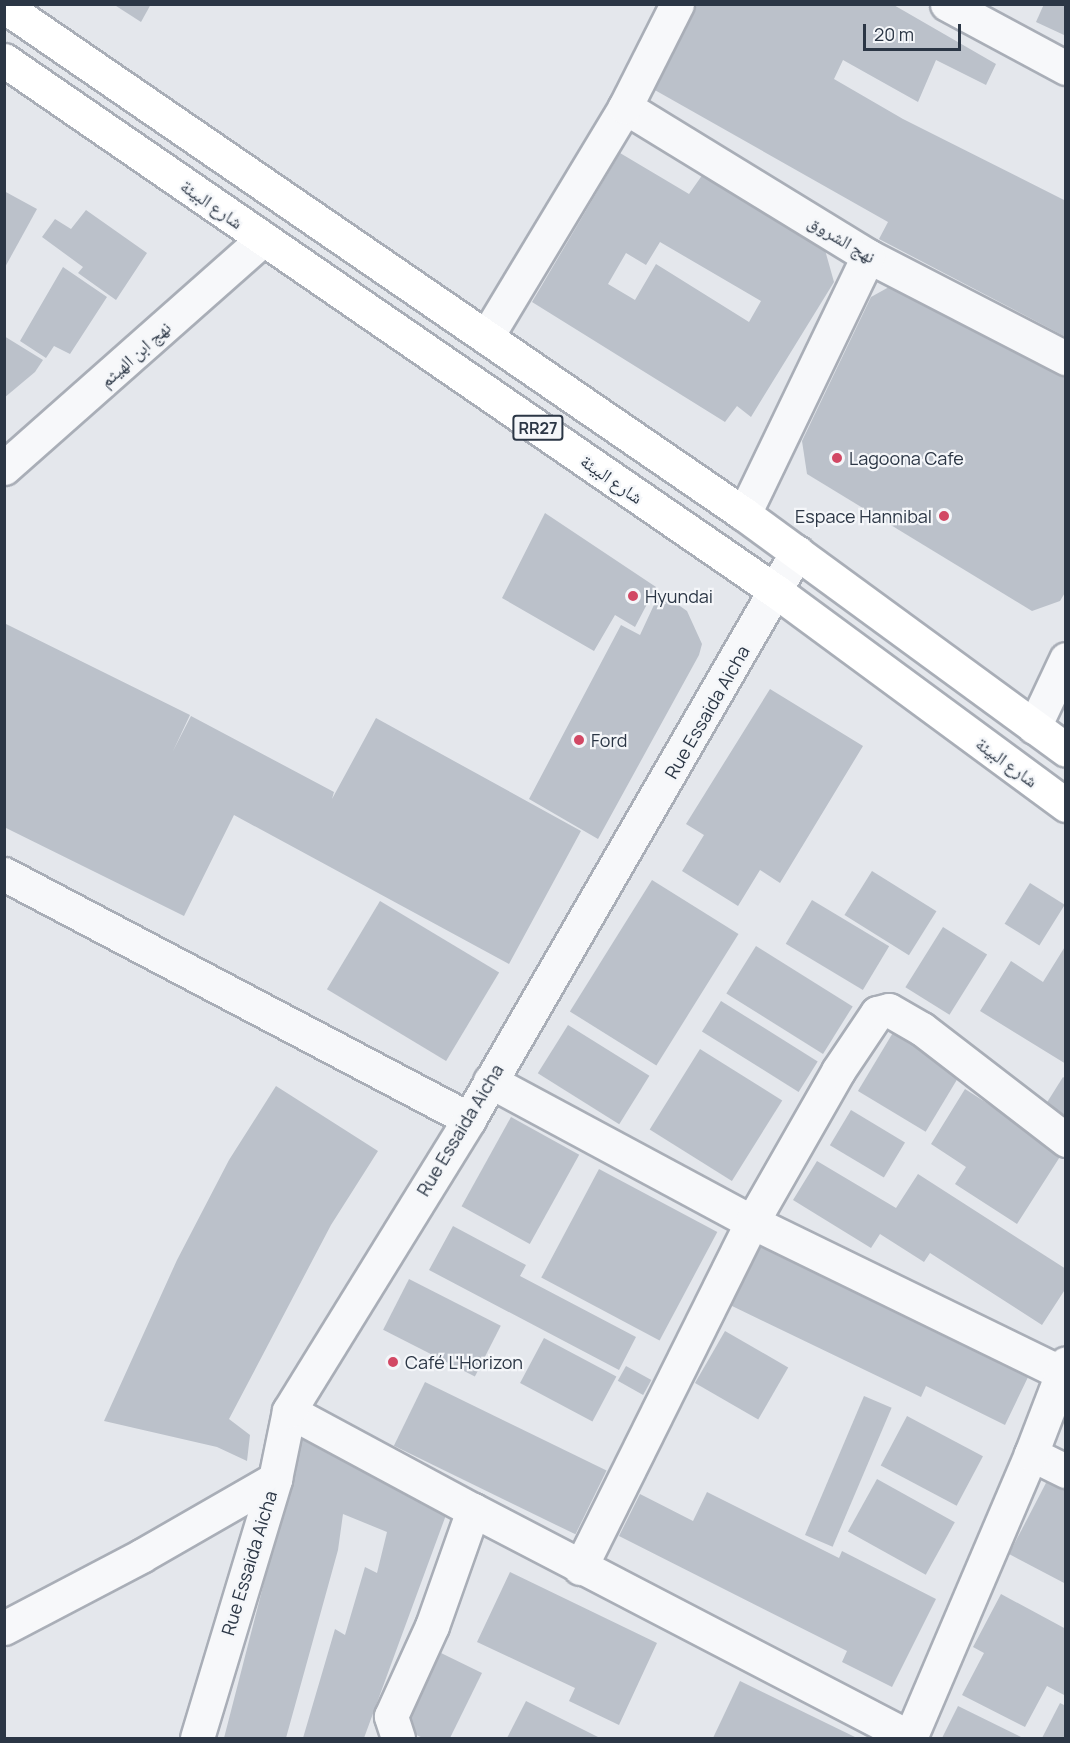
<!DOCTYPE html>
<meta charset="utf-8">
<style>
body{margin:0}
#map{position:relative;width:1070px;height:1743px;overflow:hidden;background:#e4e7ec;font-family:Manrope,"Noto Naskh Arabic",sans-serif}
div>[style]{position:absolute}
.building>*{inset:0;background:#bbc1ca;transform-origin:0 0}
.roads{filter:drop-shadow(2px 0 #a9aeb7) drop-shadow(-2px 0 #a9aeb7) drop-shadow(0 2px #a9aeb7) drop-shadow(0 -2px #a9aeb7)}
.minor>*{height:33px;margin:-16.5px;padding:0 16.5px;transform-origin:16.5px;border-radius:16.5px;background:#f7f8fa}
.major>*{height:33px;margin:-16.5px;padding:0 16.5px;transform-origin:16.5px;border-radius:16.5px;background:#fff}
.dots>*{width:16px;height:16px;translate:-50% -50%;box-sizing:border-box;border:3px solid #f4f6f9;border-radius:50%}
span{translate:-50% -50%;white-space:nowrap;text-align:center;line-height:1.15;-webkit-text-stroke:4.5px #f4f6f9;paint-order:stroke}
.shield-label span{padding:2px 4px;background:#f4f6f9;border:2px solid;border-radius:4px;-webkit-text-stroke-width:0}
.shield-label{font-size:16px;color:#2b3645;font-weight:700}
.street-label{font-size:18px;color:#2b3645}
.poi-label{font-size:18px;color:#2b3645}
.left{translate:0 -50%;text-align:left}
.right{translate:-100% -50%;text-align:right}
.frame{position:absolute;inset:0;border:6px solid #2b3645;pointer-events:none}
.scale{position:absolute;left:863px;top:24px;width:98px;height:27px;box-sizing:border-box;border:3px solid #2b3645;border-top:0;padding-left:8px;font-size:18px;line-height:21px;white-space:nowrap;color:#2b3645;-webkit-text-stroke:4px #f4f6f9;paint-order:stroke}
</style>
<div id="map">
<div class="building">
<i style="clip-path:polygon(113px 4px,151px 4px,141px 22px)"></i>
<i style="clip-path:polygon(696px 4px,892px 4px,996px 64px,986px 85px,936px 60px,918px 102px,843px 60px,834px 79px,903px 119px,1066px 201px,1066px 337px,879px 239px,888px 222px,653px 89px)"></i>
<i style="clip-path:polygon(1044px 4px,1066px 4px,1064px 35px,1036px 22px)"></i>
<i style="clip-path:polygon(evenodd,620px 153px,689px 194px,703px 174px,825px 250px,834px 282px,751px 417px,737px 406px,725px 422px,532px 302px,620px 153px,660px 242px,761px 301px,749px 322px,656px 264px,635px 300px,608px 284px,626px 253px,646px 265px,660px 242px)"></i>
<i style="clip-path:polygon(4px 191px,37px 209px,4px 269px)"></i>
<i style="clip-path:polygon(86px 210px,147px 253px,116px 300px,78px 273px,83px 267px,42px 237px,55px 219px,71px 229px)"></i>
<i style="clip-path:polygon(63px 267px,107px 297px,70px 354px,54px 346px,46px 358px,20px 341px)"></i>
<i style="clip-path:polygon(898px 282px,1066px 376px,1066px 591px,1060px 601px,1032px 611px,807px 474px,802px 441px,871px 297px)"></i>
<i style="clip-path:polygon(4px 336px,43px 360px,35px 372px,4px 398px)"></i>
<i style="clip-path:polygon(545px 513px,656px 587px,635px 627px,615px 615px,594px 651px,502px 598px)"></i>
<i style="clip-path:polygon(660px 592px,687px 611px,702px 644px,699px 655px,598px 839px,529px 799px,621px 625px,640px 635px)"></i>
<i style="clip-path:polygon(4px 623px,190px 715px,173px 751px,191px 716px,334px 792px,332px 799px,376px 718px,581px 831px,509px 964px,234px 815px,184px 916px,4px 827px)"></i>
<i style="clip-path:polygon(770px 689px,863px 746px,780px 883px,760px 870px,738px 906px,682px 871px,704px 835px,686px 824px)"></i>
<i style="left:872px;top:871px;width:76px;height:52px;rotate:32deg"></i>
<i style="left:652px;top:880px;width:102px;height:155px;rotate:32deg"></i>
<i style="left:1030px;top:883px;width:41px;height:48px;rotate:32deg"></i>
<i style="left:812px;top:900px;width:90px;height:51px;rotate:31deg"></i>
<i style="left:380px;top:901px;width:139px;height:103px;rotate:31deg"></i>
<i style="left:943px;top:927px;width:52px;height:71px;rotate:32deg"></i>
<i style="clip-path:polygon(1066px 945px,1066px 1064px,980px 1011px,1011px 961px,1043px 982px)"></i>
<i style="left:756px;top:946px;width:114px;height:56px;rotate:32deg"></i>
<i style="left:721px;top:1001px;width:114px;height:36px;rotate:32deg"></i>
<i style="left:568px;top:1025px;width:96px;height:57px;rotate:32deg"></i>
<i style="left:894px;top:1031px;width:79px;height:70px;rotate:31deg"></i>
<i style="left:700px;top:1049px;width:97px;height:95px;rotate:32deg"></i>
<i style="clip-path:polygon(1063px 1077px,1066px 1079px,1066px 1116px,1046px 1104px)"></i>
<i style="clip-path:polygon(276px 1086px,378px 1151px,331px 1225px,229px 1419px,250px 1435px,247px 1461px,217px 1447px,104px 1421px,177px 1260px,229px 1160px)"></i>
<i style="clip-path:polygon(965px 1089px,1063px 1152px,1017px 1224px,955px 1184px,966px 1167px,931px 1144px)"></i>
<i style="left:851px;top:1110px;width:63px;height:41px;rotate:31deg"></i>
<i style="left:511px;top:1117px;width:78px;height:102px;rotate:29deg"></i>
<i style="clip-path:polygon(817px 1161px,896px 1208px,918px 1174px,1066px 1269px,1066px 1288px,1042px 1325px,930px 1253px,924px 1262px,880px 1234px,871px 1248px,793px 1200px)"></i>
<i style="left:599px;top:1169px;width:134px;height:123px;rotate:28deg"></i>
<i style="clip-path:polygon(453px 1226px,526px 1265px,520px 1276px,636px 1337px,619px 1370px,429px 1270px)"></i>
<i style="clip-path:polygon(759px 1244px,1030px 1373px,1005px 1425px,926px 1386px,921px 1397px,730px 1305px)"></i>
<i style="left:409px;top:1279px;width:103px;height:57px;rotate:27deg"></i>
<i style="left:725px;top:1331px;width:73px;height:60px;rotate:30deg"></i>
<i style="left:544px;top:1338px;width:82px;height:51px;rotate:28deg"></i>
<i style="left:626px;top:1366px;width:29px;height:17px;rotate:29deg"></i>
<i style="left:425px;top:1382px;width:202px;height:71px;rotate:26deg"></i>
<i style="left:864px;top:1396px;width:30px;height:151px;rotate:23deg"></i>
<i style="left:907px;top:1416px;width:86px;height:56px;rotate:28deg"></i>
<i style="clip-path:polygon(301px 1439px,446px 1515px,364px 1738px,303px 1738px,335px 1629px,345px 1635px,365px 1567px,377px 1573px,387px 1532px,343px 1514px,338px 1550px,286px 1738px,224px 1738px)"></i>
<i style="left:877px;top:1479px;width:89px;height:60px;rotate:29deg"></i>
<i style="clip-path:polygon(1047px 1481px,1066px 1491px,1066px 1584px,1009px 1554px)"></i>
<i style="clip-path:polygon(707px 1492px,839px 1558px,842px 1551px,936px 1599px,892px 1687px,842px 1662px,847px 1651px,619px 1536px,640px 1494px,693px 1521px)"></i>
<i style="clip-path:polygon(510px 1572px,657px 1643px,619px 1725px,569px 1701px,575px 1688px,477px 1642px)"></i>
<i style="clip-path:polygon(1001px 1594px,1066px 1629px,1066px 1696px,1047px 1686px,1025px 1727px,962px 1695px,984px 1653px,973px 1647px)"></i>
<i style="clip-path:polygon(441px 1653px,482px 1673px,450px 1738px,423px 1738px,403px 1729px)"></i>
<i style="clip-path:polygon(740px 1681px,857px 1738px,713px 1738px)"></i>
<i style="clip-path:polygon(526px 1701px,600px 1738px,507px 1738px)"></i>
<i style="clip-path:polygon(1060px 1703px,1066px 1706px,1066px 1738px,1042px 1738px)"></i>
<i style="clip-path:polygon(958px 1706px,1023px 1738px,942px 1738px)"></i>
</div>
<div class="roads">
<div class="minor">
<i style="left:947px;top:4px;width:135px;rotate:28.3deg"></i>
<i style="left:625px;top:107px;width:285px;rotate:31.5deg"></i>
<i style="left:868px;top:256px;width:223px;rotate:27.3deg"></i>
<i style="left:487px;top:336px;width:267px;rotate:-58.9deg"></i>
<i style="left:625px;top:107px;width:115px;rotate:-63.2deg"></i>
<i style="left:4px;top:468px;width:346px;rotate:-41.5deg"></i>
<i style="left:744px;top:514px;width:286px;rotate:-64.3deg"></i>
<i style="left:1034px;top:727px;width:75px;rotate:-64.8deg"></i>
<i style="left:4px;top:874px;width:526px;rotate:27.78deg"></i>
<i style="left:490px;top:1081px;width:298px;rotate:28.3deg"></i>
<i style="left:752px;top:1222px;width:344px;rotate:26deg"></i>
<i style="left:289px;top:1411px;width:209px;rotate:28.3deg"></i>
<i style="left:1031px;top:1454px;width:39px;rotate:26deg"></i>
<i style="left:580px;top:1568px;width:386px;rotate:-63.6deg"></i>
<i style="left:752px;top:1222px;width:174px;rotate:-60.3deg"></i>
<i style="left:838px;top:1071px;width:70px;rotate:-56.1deg"></i>
<i style="left:877px;top:1013px;width:12px;rotate:-14deg"></i>
<i style="left:889px;top:1010px;width:38px;rotate:30deg"></i>
<i style="left:922px;top:1029px;width:182px;rotate:37.6deg"></i>
<i style="left:4px;top:1628px;width:155px;rotate:-27.7deg"></i>
<i style="left:141px;top:1556px;width:155px;rotate:-29.9deg"></i>
<i style="left:197px;top:1738px;width:270px;rotate:-73.2deg"></i>
<i style="left:275px;top:1479px;width:69px;rotate:-78.4deg"></i>
<i style="left:289px;top:1411px;width:343px;rotate:-58.3deg"></i>
<i style="left:469px;top:1119px;width:655px;rotate:-59.95deg"></i>
<i style="left:398px;top:1738px;width:23px;rotate:-108deg"></i>
<i style="left:391px;top:1716px;width:99px;rotate:-65.5deg"></i>
<i style="left:432px;top:1626px;width:123px;rotate:-70.5deg"></i>
<i style="left:473px;top:1510px;width:494px;rotate:27.5deg"></i>
<i style="left:910px;top:1738px;width:309px;rotate:-66.9deg"></i>
<i style="left:1031px;top:1454px;width:97px;rotate:-69deg"></i>
</div>
<div class="major">
<i style="left:4px;top:6px;width:898px;rotate:34.47deg"></i>
<i style="left:744px;top:514px;width:399px;rotate:36.2deg"></i>
<i style="left:4px;top:60px;width:938px;rotate:34.54deg"></i>
<i style="left:777px;top:592px;width:359px;rotate:36.4deg"></i>
</div>
</div>
<div class="dots">
<i style="left:837px;top:458px;background:#d24864"></i>
<i style="left:944px;top:516px;background:#d24864"></i>
<i style="left:633px;top:596px;background:#d24864"></i>
<i style="left:579px;top:740px;background:#d24864"></i>
<i style="left:393px;top:1362px;background:#d24864"></i>
</div>
<div class="shield-label">
<span style="left:538px;top:428px">RR27</span>
</div>
<div class="street-label">
<span style="left:212px;top:204px;rotate:35deg">شارع البيئة</span>
<span style="left:842px;top:239px;rotate:31deg">نهج الشروق</span>
<span style="left:135px;top:354px;rotate:-42deg">نهج ابن الهيثم</span>
<span style="left:612px;top:479px;rotate:35deg">شارع البيئة</span>
<span style="left:707px;top:712px;rotate:-60deg">Rue Essaida Aicha</span>
<span style="left:1007px;top:762px;rotate:36deg">شارع البيئة</span>
<span style="left:460px;top:1130px;rotate:-59deg">Rue Essaida Aicha</span>
<span style="left:249px;top:1563px;rotate:-73deg">Rue Essaida Aicha</span>
</div>
<div class="poi-label">
<span class="left" style="left:849px;top:458px">Lagoona Cafe</span>
<span class="right" style="left:932px;top:516px">Espace Hannibal</span>
<span class="left" style="left:645px;top:596px">Hyundai</span>
<span class="left" style="left:591px;top:740px">Ford</span>
<span class="left" style="left:405px;top:1362px">Café L'Horizon</span>
</div>
<div class="frame"></div>
<div class="scale">20 m</div>
</div>
